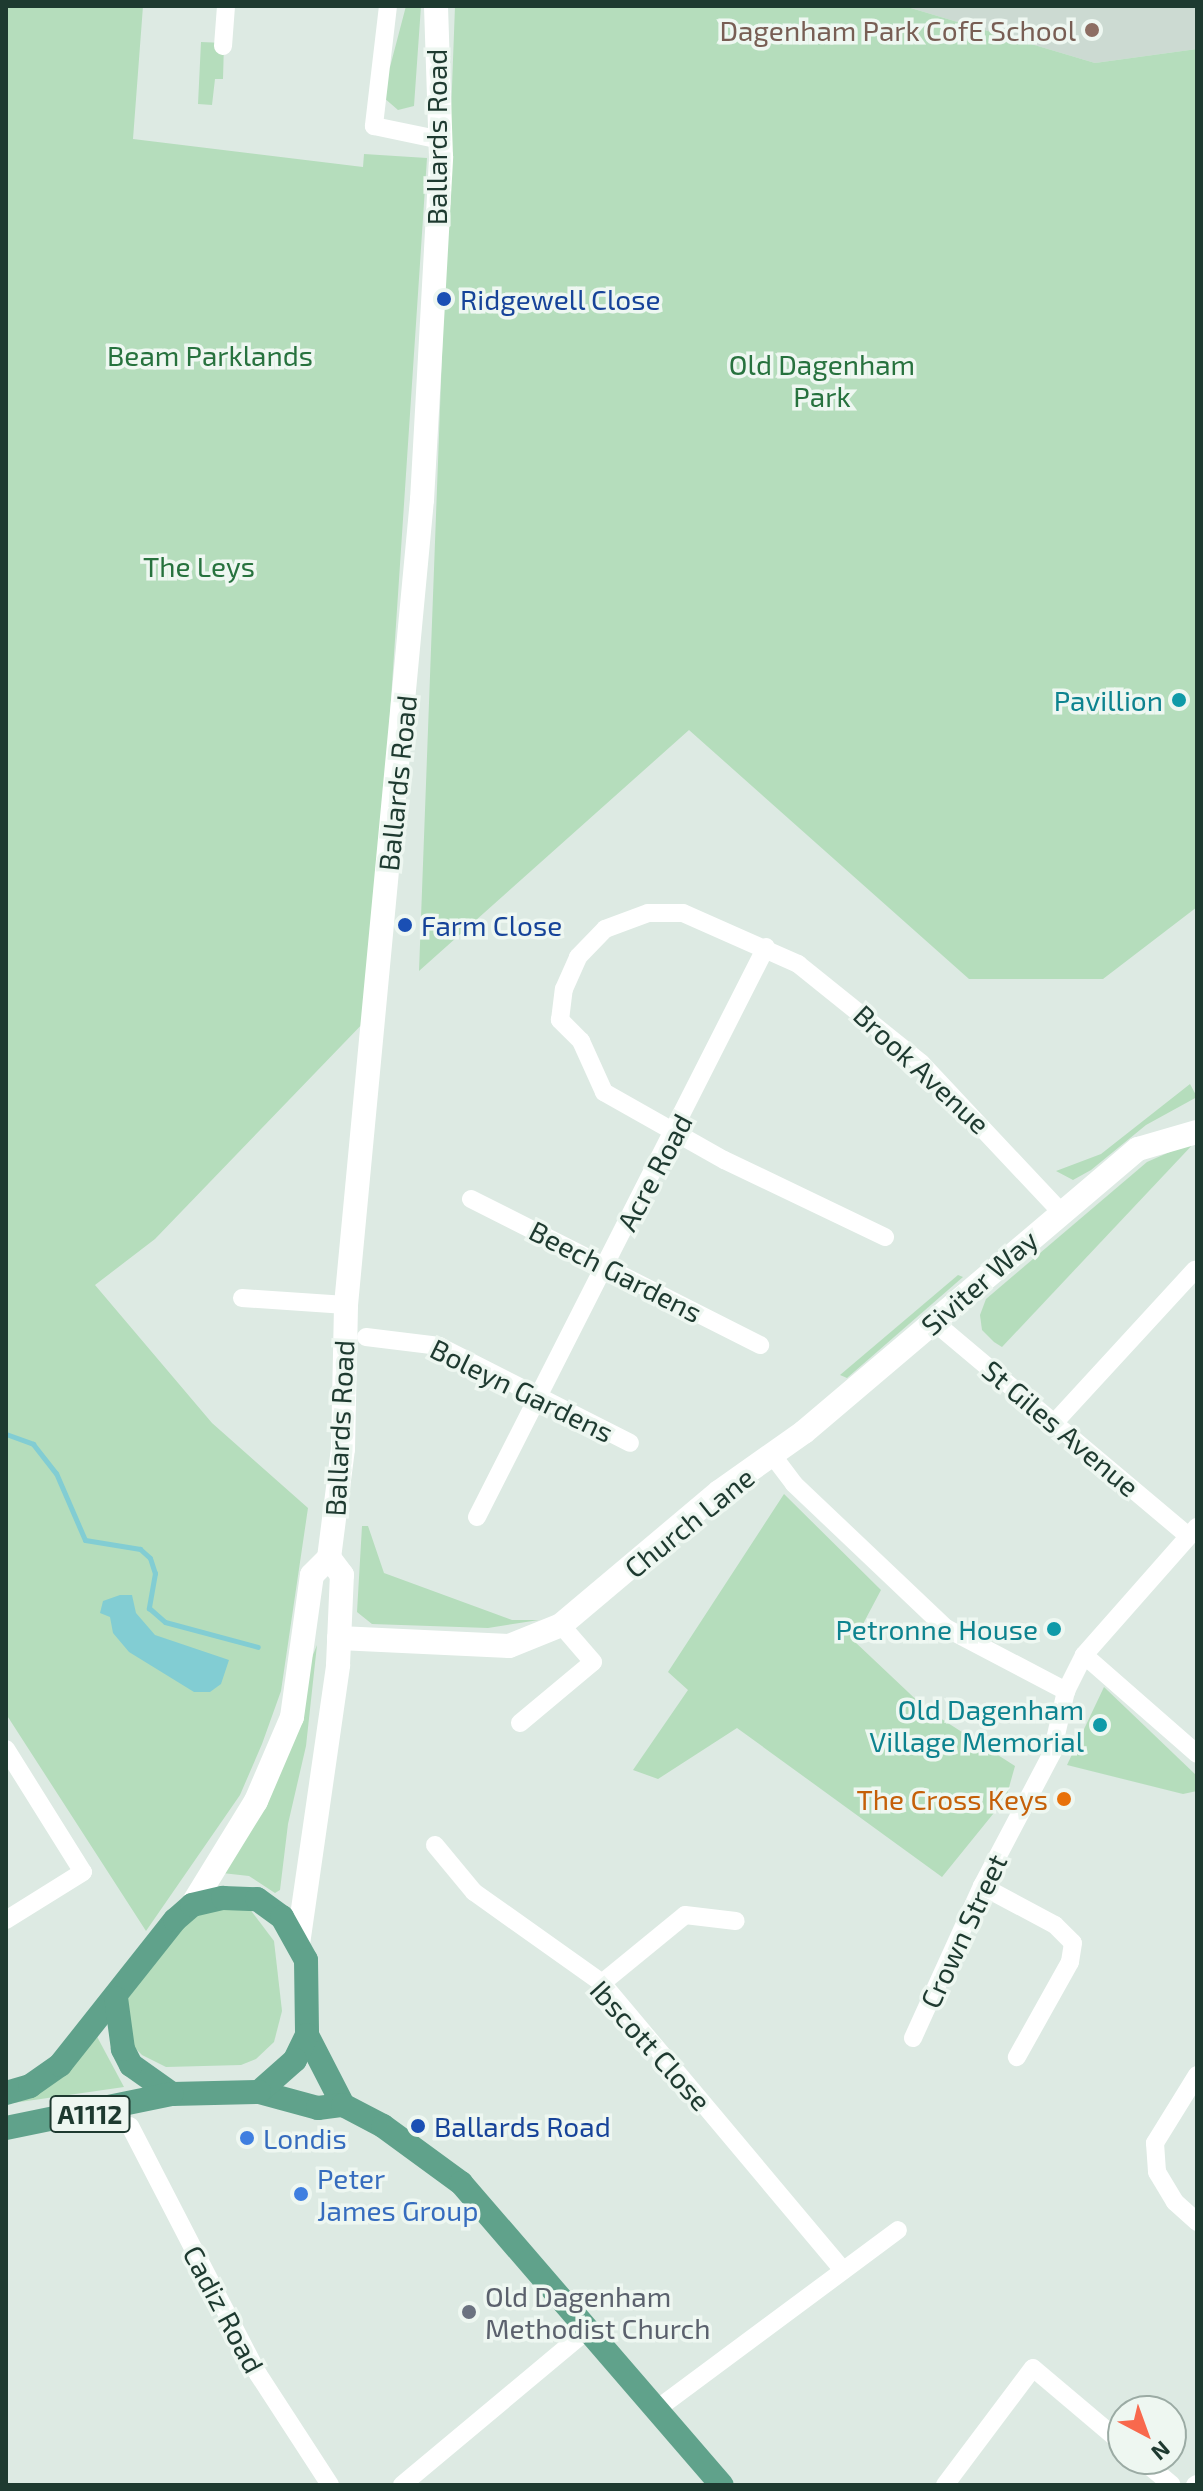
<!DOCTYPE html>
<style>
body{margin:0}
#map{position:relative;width:1203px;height:2491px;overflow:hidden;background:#ddeae3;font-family:"Exo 2",sans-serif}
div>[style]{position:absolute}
.built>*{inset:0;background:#ccdad2}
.green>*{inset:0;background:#b5ddbc}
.water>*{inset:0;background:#82cdd3}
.stream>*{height:5px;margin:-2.5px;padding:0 2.5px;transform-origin:2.5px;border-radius:2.5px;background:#82cdd3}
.street>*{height:18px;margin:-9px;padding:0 9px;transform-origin:9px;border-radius:9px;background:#fff}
.secondary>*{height:24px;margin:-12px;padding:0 12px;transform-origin:12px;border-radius:12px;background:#fff}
.primary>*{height:24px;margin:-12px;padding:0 12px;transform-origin:12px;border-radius:12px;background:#60a28b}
.dots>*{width:22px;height:22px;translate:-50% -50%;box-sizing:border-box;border:4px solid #eef7f1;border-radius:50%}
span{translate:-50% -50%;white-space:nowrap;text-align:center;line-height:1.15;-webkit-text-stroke:7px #eef7f1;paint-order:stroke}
.shield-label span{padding:2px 6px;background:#eef7f1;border:2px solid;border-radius:6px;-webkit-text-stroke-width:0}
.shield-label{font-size:26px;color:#1e3a30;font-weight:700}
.education-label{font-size:28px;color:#785e54}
.right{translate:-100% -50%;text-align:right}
.street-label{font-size:28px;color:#1e3a30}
.transit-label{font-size:28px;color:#164399}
.left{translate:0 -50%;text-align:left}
.park-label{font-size:28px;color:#27723e}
.culture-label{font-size:28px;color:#0d838f}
.food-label{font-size:28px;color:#c56008}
.shop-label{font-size:28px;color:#366cbe}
.worship-label{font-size:28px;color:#5b616d}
.frame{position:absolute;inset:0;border:8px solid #1e3a30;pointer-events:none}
.north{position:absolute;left:1107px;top:2395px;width:80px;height:80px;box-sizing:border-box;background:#eef7f1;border:2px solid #9baba4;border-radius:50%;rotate:139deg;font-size:22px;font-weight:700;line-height:32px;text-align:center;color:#1e3a30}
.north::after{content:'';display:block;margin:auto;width:28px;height:36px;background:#f8694d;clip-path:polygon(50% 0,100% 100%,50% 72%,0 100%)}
</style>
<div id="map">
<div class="built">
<i style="clip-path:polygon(904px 6px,1197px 6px,1197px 49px,1095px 63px)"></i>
</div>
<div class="green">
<i style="clip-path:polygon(6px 6px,143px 6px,133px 139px,363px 167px,364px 154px,427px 158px,370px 1016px,155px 1239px,95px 1285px,212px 1423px,308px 1508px,281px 1691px,262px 1744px,240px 1795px,146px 1931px,6px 1714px)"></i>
<i style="clip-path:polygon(406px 6px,421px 6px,414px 106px,398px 110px,383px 97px,383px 73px,390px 67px)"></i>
<i style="clip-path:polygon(455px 6px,904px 6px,1095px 63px,1197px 49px,1197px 907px,1103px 979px,969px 979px,689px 730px,419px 971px)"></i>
<i style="clip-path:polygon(201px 42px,224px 43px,223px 79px,215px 79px,212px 105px,198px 104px)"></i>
<i style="clip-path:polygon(1190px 1084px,1197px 1097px,1146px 1125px,1091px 1170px,1073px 1180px,1056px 1171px,1101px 1154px)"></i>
<i style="clip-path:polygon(1197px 1140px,1002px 1347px,994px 1342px,982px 1330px,980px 1315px,986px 1299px,1147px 1162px)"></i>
<i style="clip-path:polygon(958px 1275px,963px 1277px,847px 1378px,840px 1375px)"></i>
<i style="clip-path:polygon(784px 1494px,881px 1590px,854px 1641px,926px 1709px,1015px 1766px,1006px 1798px,942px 1877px,737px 1728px,658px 1779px,633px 1770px,688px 1690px,668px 1672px)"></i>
<i style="clip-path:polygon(362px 1526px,368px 1526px,384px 1573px,512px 1620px,539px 1620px,488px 1628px,372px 1624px,357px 1612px)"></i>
<i style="clip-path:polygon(317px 1645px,306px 1746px,288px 1824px,280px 1890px,275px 1893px,249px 1876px,213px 1872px,250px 1810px)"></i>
<i style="clip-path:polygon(1104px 1687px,1197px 1776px,1197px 1791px,1183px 1794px,1067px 1765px)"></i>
<i style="clip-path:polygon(249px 1908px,274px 1941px,282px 2011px,274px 2042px,256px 2059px,241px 2065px,166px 2067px,142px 2055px,132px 2045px,123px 2005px,191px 1910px)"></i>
<i style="clip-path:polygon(94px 2031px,124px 2087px,6px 2104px)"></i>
</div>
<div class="water">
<i style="clip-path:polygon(120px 1595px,132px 1595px,136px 1613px,155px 1635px,229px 1660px,221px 1684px,210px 1692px,194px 1692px,129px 1652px,113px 1633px,110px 1617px,100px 1613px,103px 1601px)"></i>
</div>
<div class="stream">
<i style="left:6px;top:1434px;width:29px;rotate:20deg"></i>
<i style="left:33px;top:1444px;width:37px;rotate:52deg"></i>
<i style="left:56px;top:1473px;width:73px;rotate:66.6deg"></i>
<i style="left:85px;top:1540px;width:56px;rotate:9.3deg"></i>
<i style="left:140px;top:1549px;width:13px;rotate:42deg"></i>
<i style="left:150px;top:1558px;width:16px;rotate:72deg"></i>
<i style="left:155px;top:1573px;width:36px;rotate:100deg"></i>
<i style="left:149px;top:1608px;width:21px;rotate:41deg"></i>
<i style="left:165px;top:1622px;width:96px;rotate:15deg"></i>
</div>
<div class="street">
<i style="left:388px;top:6px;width:121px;rotate:96.7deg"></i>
<i style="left:374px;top:126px;width:68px;rotate:11.8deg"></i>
<i style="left:223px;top:46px;width:40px;rotate:-85.7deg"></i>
<i style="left:471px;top:1199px;width:324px;rotate:26.8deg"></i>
<i style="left:885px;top:1237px;width:178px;rotate:-154.4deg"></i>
<i style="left:724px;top:1160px;width:138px;rotate:-150.5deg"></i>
<i style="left:604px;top:1092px;width:56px;rotate:-114.3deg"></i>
<i style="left:581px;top:1041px;width:30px;rotate:-135deg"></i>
<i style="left:560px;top:1020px;width:31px;rotate:-83deg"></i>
<i style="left:564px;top:989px;width:35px;rotate:-66deg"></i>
<i style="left:578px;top:957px;width:39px;rotate:-46deg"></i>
<i style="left:605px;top:929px;width:46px;rotate:-20.4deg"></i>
<i style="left:648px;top:913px;width:35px"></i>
<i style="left:683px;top:913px;width:126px;rotate:23.9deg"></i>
<i style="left:798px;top:964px;width:158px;rotate:38.8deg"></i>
<i style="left:921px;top:1063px;width:204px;rotate:46.8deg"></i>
<i style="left:242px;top:1298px;width:104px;rotate:3.9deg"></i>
<i style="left:933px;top:1321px;width:334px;rotate:40.1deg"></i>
<i style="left:366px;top:1337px;width:74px;rotate:7deg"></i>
<i style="left:439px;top:1346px;width:214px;rotate:26.9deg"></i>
<i style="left:1055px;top:1422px;width:207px;rotate:-47.4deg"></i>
<i style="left:773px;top:1456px;width:35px;rotate:53deg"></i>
<i style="left:794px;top:1484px;width:209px;rotate:43.5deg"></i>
<i style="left:946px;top:1628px;width:136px;rotate:27.7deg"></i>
<i style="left:477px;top:1517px;width:639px;rotate:-63.11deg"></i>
<i style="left:1084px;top:1655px;width:150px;rotate:41.2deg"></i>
<i style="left:520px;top:1723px;width:95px;rotate:-39.9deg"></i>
<i style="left:593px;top:1662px;width:49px;rotate:-130.9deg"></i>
<i style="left:6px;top:1749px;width:145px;rotate:58deg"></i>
<i style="left:83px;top:1872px;width:91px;rotate:148.1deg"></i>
<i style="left:435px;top:1845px;width:61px;rotate:50.3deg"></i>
<i style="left:474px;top:1892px;width:157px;rotate:35.4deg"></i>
<i style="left:602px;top:1983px;width:375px;rotate:50deg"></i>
<i style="left:982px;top:1886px;width:83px;rotate:28.1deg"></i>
<i style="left:1055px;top:1925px;width:25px;rotate:45deg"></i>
<i style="left:1073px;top:1943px;width:19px;rotate:99deg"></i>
<i style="left:1070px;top:1962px;width:109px;rotate:119.2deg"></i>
<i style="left:602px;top:1983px;width:107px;rotate:-39.3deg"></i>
<i style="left:685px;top:1915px;width:51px;rotate:6.7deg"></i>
<i style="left:913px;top:2038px;width:167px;rotate:-65.6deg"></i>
<i style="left:982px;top:1886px;width:150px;rotate:-62.2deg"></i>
<i style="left:1052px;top:1753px;width:64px;rotate:-77.3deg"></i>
<i style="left:1066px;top:1691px;width:40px;rotate:-63.4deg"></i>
<i style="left:1084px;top:1655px;width:171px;rotate:-48.6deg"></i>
<i style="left:1197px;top:2075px;width:80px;rotate:121.7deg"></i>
<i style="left:1155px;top:2143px;width:29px;rotate:86deg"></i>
<i style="left:1157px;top:2172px;width:35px;rotate:59deg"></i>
<i style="left:1175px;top:2202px;width:30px;rotate:42deg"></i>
<i style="left:130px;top:2126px;width:279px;rotate:62.7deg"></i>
<i style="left:258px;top:2374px;width:132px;rotate:57deg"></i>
<i style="left:657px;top:2409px;width:300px;rotate:-36.6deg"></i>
<i style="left:1141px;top:2459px;width:40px;rotate:40deg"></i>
<i style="left:402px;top:2485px;width:245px;rotate:-39.9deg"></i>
<i style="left:945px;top:2485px;width:146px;rotate:-53.1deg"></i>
<i style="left:1033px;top:2368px;width:118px;rotate:40.2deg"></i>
<i style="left:1195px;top:2485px;width:2px;rotate:-27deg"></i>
</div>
<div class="secondary">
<i style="left:339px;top:1638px;width:170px;rotate:2.7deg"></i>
<i style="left:509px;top:1646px;width:56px;rotate:-22deg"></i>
<i style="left:561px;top:1625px;width:207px;rotate:-40.1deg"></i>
<i style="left:719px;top:1492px;width:104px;rotate:-35.2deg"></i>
<i style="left:804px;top:1432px;width:438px;rotate:-40.3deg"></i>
<i style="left:1138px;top:1149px;width:61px;rotate:-16.1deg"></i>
<i style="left:192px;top:1905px;width:122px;rotate:-58.4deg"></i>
<i style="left:256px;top:1801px;width:91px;rotate:-66.8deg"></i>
<i style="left:292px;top:1717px;width:143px;rotate:-82deg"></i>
<i style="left:312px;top:1575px;width:24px;rotate:-45deg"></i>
<i style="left:329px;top:1558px;width:110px;rotate:-82.7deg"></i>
<i style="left:343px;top:1449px;width:144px;rotate:-88.8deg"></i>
<i style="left:346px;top:1305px;width:809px;rotate:-84.61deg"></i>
<i style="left:422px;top:500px;width:344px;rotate:-86.8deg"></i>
<i style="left:441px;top:157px;width:151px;rotate:-91.9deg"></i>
<i style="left:298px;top:1944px;width:282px;rotate:-81.8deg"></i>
<i style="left:338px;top:1665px;width:90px;rotate:-87.5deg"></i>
<i style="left:342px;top:1575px;width:21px;rotate:-127deg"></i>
</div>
<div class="primary">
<i style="left:307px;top:2035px;width:79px;rotate:62.8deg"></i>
<i style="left:259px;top:2092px;width:61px;rotate:15.2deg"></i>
<i style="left:318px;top:2108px;width:25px;rotate:-7deg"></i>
<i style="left:343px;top:2105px;width:45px;rotate:27.7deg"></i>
<i style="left:383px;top:2126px;width:97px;rotate:36.2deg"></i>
<i style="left:461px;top:2183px;width:399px;rotate:49.2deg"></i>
<i style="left:6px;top:2093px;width:25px;rotate:-16deg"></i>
<i style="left:30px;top:2086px;width:37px;rotate:-35deg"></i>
<i style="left:60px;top:2065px;width:185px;rotate:-51.6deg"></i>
<i style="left:175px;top:1920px;width:23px;rotate:-41deg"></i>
<i style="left:192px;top:1905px;width:32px;rotate:-13deg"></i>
<i style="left:223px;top:1898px;width:34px;rotate:2deg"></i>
<i style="left:257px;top:1899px;width:31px;rotate:36deg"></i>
<i style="left:282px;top:1917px;width:49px;rotate:60.8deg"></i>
<i style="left:306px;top:1960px;width:75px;rotate:89.2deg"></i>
<i style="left:307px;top:2035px;width:28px;rotate:116deg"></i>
<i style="left:295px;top:2060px;width:48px;rotate:138.4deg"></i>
<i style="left:259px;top:2092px;width:87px;rotate:178.7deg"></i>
<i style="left:172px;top:2094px;width:50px;rotate:-144.7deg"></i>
<i style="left:131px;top:2065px;width:18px;rotate:-117deg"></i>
<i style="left:123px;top:2049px;width:51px;rotate:-97.8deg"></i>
<i style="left:6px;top:2128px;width:169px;rotate:-11.6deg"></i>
</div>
<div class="dots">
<i style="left:1092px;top:30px;background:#8d6e63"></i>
<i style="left:444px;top:299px;background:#1a4fb4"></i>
<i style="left:1179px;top:700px;background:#0f9aa8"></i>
<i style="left:405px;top:925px;background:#1a4fb4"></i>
<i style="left:1054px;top:1629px;background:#0f9aa8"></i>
<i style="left:1100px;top:1725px;background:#0f9aa8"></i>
<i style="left:1064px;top:1799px;background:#e8710a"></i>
<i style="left:418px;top:2126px;background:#1a4fb4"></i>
<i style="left:247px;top:2138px;background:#3f7fe0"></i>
<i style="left:301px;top:2194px;background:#3f7fe0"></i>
<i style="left:469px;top:2312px;background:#6b7280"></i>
</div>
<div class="shield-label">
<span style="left:90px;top:2114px">A1112</span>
</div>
<div class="education-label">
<span class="right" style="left:1076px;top:30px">Dagenham Park CofE School</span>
</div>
<div class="street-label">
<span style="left:436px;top:137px;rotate:-90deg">Ballards Road</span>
<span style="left:397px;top:783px;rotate:-84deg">Ballards Road</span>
<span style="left:922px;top:1069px;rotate:43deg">Brook Avenue</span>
<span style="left:654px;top:1172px;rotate:-62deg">Acre Road</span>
<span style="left:616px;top:1271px;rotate:27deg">Beech Gardens</span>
<span style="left:979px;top:1282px;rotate:-41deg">Siviter Way</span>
<span style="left:522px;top:1390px;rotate:26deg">Boleyn Gardens</span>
<span style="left:339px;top:1428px;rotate:-87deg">Ballards Road</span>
<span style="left:1061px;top:1428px;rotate:40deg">St Giles Avenue</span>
<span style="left:689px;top:1522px;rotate:-39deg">Church Lane</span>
<span style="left:963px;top:1931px;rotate:-65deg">Crown Street</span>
<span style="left:651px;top:2045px;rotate:48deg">Ibscott Close</span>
<span style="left:224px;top:2309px;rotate:62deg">Cadiz Road</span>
</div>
<div class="transit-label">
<span class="left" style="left:460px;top:299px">Ridgewell Close</span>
<span class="left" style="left:421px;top:925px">Farm Close</span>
<span class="left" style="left:434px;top:2126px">Ballards Road</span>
</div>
<div class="park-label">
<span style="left:210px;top:355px">Beam Parklands</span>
<span style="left:822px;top:380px">Old Dagenham<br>Park</span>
<span style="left:199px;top:566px">The Leys</span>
</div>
<div class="culture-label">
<span class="right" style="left:1163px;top:700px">Pavillion</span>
<span class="right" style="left:1038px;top:1629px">Petronne House</span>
<span class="right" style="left:1084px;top:1725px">Old Dagenham<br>Village Memorial</span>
</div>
<div class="food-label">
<span class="right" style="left:1048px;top:1799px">The Cross Keys</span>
</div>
<div class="shop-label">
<span class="left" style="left:263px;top:2138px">Londis</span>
<span class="left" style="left:317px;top:2194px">Peter<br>James Group</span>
</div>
<div class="worship-label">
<span class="left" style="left:485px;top:2312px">Old Dagenham<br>Methodist Church</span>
</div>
<div class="frame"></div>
<div class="north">N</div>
</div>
